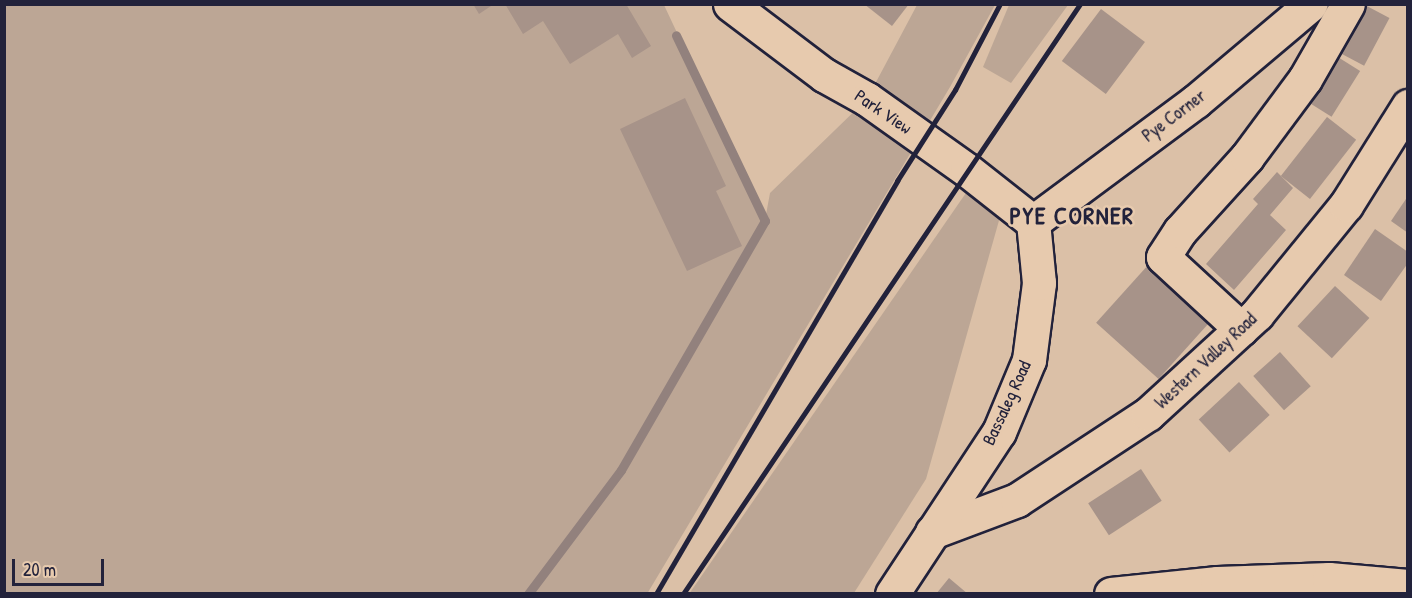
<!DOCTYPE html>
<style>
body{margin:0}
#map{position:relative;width:1412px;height:598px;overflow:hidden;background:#dbc0a7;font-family:"Patrick Hand",sans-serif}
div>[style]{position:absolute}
.green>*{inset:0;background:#bca695}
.stream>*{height:9px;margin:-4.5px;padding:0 4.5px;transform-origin:4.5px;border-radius:4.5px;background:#92817d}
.building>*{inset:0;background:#a79389;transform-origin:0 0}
.roads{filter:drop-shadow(2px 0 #22223b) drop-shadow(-2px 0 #22223b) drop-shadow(0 2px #22223b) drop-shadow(0 -2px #22223b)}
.minor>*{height:33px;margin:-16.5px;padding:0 16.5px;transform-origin:16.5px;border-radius:16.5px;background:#e7caae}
.rail>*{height:4.5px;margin:-2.25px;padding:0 2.25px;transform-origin:2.25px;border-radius:2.25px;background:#22223b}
span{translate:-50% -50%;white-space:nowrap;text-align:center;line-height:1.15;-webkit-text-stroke:5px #e7caae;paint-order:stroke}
.street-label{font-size:18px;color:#22223b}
.district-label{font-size:24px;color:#22223b;font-weight:700;letter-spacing:1.5px}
.frame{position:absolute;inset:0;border:6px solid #22223b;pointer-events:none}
.scale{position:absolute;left:12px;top:559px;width:92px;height:27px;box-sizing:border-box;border:3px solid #22223b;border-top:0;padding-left:8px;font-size:18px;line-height:21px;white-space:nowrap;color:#22223b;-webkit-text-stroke:4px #e7caae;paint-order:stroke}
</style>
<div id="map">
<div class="green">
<i style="clip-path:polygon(evenodd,4px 5px,664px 5px,765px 220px,770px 193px,867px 99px,917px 5px,995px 5px,950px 87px,647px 594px,5px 593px,4px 5px,763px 224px,761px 236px,717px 312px,717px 311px,763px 224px)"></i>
<i style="clip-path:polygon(1009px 5px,1068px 5px,1011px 83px,983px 67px)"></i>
<i style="clip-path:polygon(968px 190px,1000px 217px,926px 479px,854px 593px,689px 594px)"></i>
</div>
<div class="stream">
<i style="left:528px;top:594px;width:155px;rotate:-53.1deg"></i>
<i style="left:621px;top:470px;width:288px;rotate:-60deg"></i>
<i style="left:765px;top:221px;width:206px;rotate:-115.6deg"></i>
</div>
<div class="building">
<i style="clip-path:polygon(473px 4px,494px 4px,479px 14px)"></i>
<i style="clip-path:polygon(505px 4px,626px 4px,651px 46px,632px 58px,618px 34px,570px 64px,543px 21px,523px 34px)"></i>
<i style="clip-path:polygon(864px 4px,909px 4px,892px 26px)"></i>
<i style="left:1363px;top:4px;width:30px;height:54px;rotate:28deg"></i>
<i style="left:1101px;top:9px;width:55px;height:65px;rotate:37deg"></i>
<i style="left:1333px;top:54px;width:32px;height:54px;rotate:32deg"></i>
<i style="clip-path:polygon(685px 98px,726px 186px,716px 191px,742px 246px,687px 271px,620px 129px)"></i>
<i style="left:1327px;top:117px;width:37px;height:75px;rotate:38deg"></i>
<i style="clip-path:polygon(1277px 172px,1293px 188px,1270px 215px,1286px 230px,1234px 290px,1206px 264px,1258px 204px,1253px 199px)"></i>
<i style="clip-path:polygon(1408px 196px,1408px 233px,1391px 221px)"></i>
<i style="clip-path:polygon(1375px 229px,1408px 252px,1408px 263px,1381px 301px,1344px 275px)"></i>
<i style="left:1149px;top:264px;width:84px;height:79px;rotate:42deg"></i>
<i style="left:1335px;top:286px;width:47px;height:55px;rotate:43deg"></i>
<i style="left:1280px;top:352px;width:46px;height:36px;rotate:48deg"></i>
<i style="left:1239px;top:382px;width:45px;height:55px;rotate:47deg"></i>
<i style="left:1141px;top:469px;width:38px;height:63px;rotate:57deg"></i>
<i style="clip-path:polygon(949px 578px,968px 594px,936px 594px)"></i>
</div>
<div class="roads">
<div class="minor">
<i style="left:730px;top:4px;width:118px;rotate:37.1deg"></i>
<i style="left:824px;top:75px;width:49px;rotate:29.2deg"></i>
<i style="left:867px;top:99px;width:123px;rotate:35.4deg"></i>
<i style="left:967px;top:170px;width:84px;rotate:38.2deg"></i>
<i style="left:1033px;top:222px;width:203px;rotate:-36.6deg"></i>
<i style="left:1196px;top:101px;width:150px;rotate:-40.1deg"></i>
<i style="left:1241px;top:329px;width:106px;rotate:-137.3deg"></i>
<i style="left:1163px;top:257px;width:31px;rotate:-57deg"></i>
<i style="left:1180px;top:231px;width:100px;rotate:-47.8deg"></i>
<i style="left:1247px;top:157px;width:97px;rotate:-53.4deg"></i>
<i style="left:1305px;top:79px;width:86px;rotate:-60.2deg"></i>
<i style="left:932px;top:532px;width:91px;rotate:-20.6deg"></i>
<i style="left:1017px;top:500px;width:157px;rotate:-33.3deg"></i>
<i style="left:1148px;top:414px;width:148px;rotate:-42.5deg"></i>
<i style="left:1257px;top:314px;width:141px;rotate:-50.8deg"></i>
<i style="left:1346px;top:205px;width:117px;rotate:-57.9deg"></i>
<i style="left:892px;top:594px;width:194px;rotate:-56.6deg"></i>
<i style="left:999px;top:432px;width:78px;rotate:-67.4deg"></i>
<i style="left:1029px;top:360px;width:78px;rotate:-82.6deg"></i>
<i style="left:1039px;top:283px;width:61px;rotate:-95.6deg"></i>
<i style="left:1111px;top:594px;width:107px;rotate:-5.9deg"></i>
<i style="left:1217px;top:583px;width:112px;rotate:-2deg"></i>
<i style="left:1329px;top:579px;width:79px;rotate:5.1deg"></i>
</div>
</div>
<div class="rail">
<i style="left:656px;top:594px;width:478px;rotate:-59.7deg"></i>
<i style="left:897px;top:181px;width:108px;rotate:-57.5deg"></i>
<i style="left:955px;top:90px;width:97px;rotate:-62.4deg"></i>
<i style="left:683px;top:594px;width:711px;rotate:-56.06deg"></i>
</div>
<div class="street-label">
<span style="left:883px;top:112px;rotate:34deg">Park View</span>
<span style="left:1174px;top:116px;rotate:-37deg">Pye Corner</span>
<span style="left:1206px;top:361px;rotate:-43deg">Western Valley Road</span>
<span style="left:1007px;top:403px;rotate:-65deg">Bassaleg Road</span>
</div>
<div class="district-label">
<span style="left:1072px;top:216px">PYE CORNER</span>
</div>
<div class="frame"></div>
<div class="scale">20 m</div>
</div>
